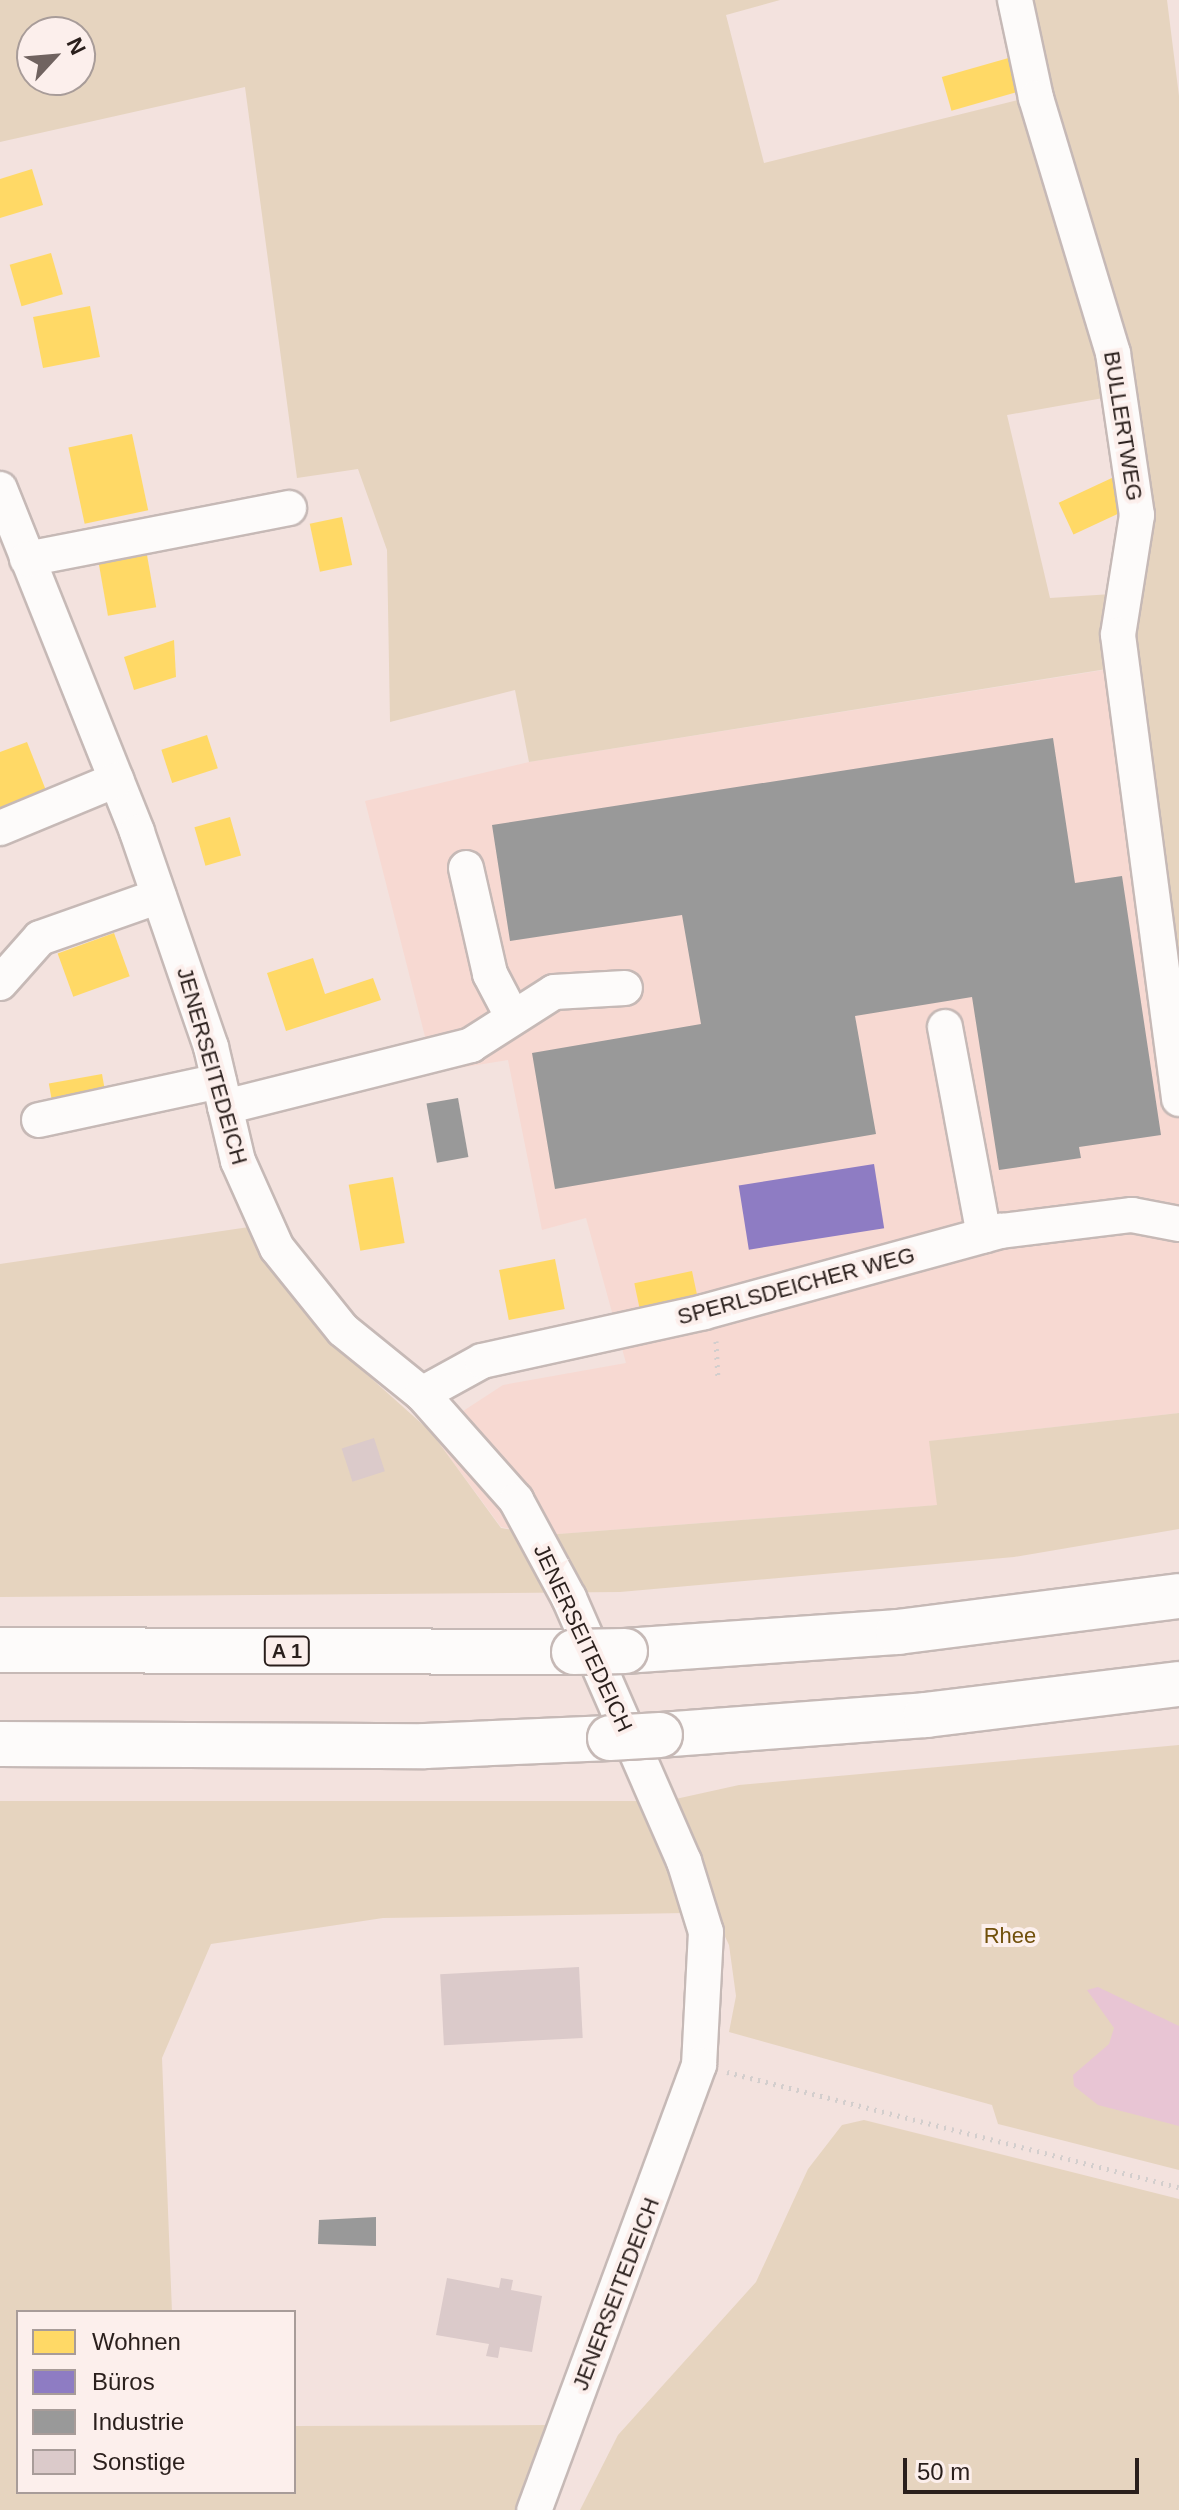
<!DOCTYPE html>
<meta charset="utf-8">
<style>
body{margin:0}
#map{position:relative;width:1179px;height:2510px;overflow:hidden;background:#f3e2de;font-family:Helvetica,sans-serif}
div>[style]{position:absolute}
.built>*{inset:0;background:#f7d9d2}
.green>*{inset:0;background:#e6d4bf}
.water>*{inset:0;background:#e8c5d4}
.homes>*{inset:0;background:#ffd966;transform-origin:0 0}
.offices>*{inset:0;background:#8e7cc3;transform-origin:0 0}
.industry>*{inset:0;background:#999;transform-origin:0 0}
.building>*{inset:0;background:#dbcaca;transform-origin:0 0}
.path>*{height:5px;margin-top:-2.5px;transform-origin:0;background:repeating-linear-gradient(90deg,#d3cecd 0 2px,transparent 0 8px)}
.roads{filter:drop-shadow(2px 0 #c6b9b6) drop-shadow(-2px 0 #c6b9b6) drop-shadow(0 2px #c6b9b6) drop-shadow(0 -2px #c6b9b6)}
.minor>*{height:34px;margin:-17px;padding:0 17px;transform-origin:17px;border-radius:17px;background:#fdfbfa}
.highway>*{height:44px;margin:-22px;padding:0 22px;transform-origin:22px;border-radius:22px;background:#fdfbfa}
.bridges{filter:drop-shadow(2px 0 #c6b9b6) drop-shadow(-2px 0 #c6b9b6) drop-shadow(0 2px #c6b9b6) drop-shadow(0 -2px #c6b9b6)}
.highway-bridge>*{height:44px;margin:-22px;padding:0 22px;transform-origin:22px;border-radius:22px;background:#fdfbfa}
span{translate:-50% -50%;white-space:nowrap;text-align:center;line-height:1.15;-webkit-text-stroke:8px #fcefec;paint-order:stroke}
.shield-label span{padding:2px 6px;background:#fcefec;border:2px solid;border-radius:6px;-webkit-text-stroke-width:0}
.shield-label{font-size:20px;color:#2a1f1c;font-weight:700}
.street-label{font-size:22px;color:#2a1f1c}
.park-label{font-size:22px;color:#71500b}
.legend{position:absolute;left:16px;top:2310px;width:280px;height:184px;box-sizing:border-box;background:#fcefec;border:2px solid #a89c99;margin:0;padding:10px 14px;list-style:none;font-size:24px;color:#2a1f1c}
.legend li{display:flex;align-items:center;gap:16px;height:40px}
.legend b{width:40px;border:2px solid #a89c99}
.north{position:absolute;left:16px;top:16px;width:80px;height:80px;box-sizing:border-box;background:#fcefec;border:2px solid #a89c99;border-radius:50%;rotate:64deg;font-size:22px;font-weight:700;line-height:32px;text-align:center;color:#2a1f1c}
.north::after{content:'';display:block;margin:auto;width:28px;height:36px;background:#706360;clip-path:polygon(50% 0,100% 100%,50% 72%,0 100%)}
.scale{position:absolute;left:903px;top:2458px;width:236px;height:36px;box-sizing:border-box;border:4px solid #2a1f1c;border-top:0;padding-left:10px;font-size:24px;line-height:28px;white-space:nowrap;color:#2a1f1c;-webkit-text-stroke:6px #fcefec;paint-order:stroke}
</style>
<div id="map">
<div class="built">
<i style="clip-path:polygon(1135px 665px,1179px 1005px,1179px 1413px,930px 1441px,938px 1505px,545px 1535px,501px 1527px,431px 1432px,503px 1385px,626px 1363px,586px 1218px,542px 1230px,508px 1060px,434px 1072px,365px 801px,529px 762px)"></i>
</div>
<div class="green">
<i style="clip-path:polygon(evenodd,0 0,780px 0,726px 15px,764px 163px,1026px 98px,1109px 397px,1007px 415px,1050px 598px,1112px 594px,1113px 668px,529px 762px,515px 690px,390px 722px,387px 550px,358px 469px,297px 478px,245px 87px,0 142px,0 0,32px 32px,80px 32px,80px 80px,32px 80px,32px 32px)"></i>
<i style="clip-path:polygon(1024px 0,1167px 0,1179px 96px,1179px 1005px,1131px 636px,1144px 517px)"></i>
<i style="clip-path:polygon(249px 1227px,324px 1336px,431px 1432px,501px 1528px,545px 1535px,937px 1505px,929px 1441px,1179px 1413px,1179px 1529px,1014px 1557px,620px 1592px,0 1597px,0 1264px)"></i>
<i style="clip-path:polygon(1179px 1745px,1179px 2170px,998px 2124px,992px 2105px,729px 2032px,736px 1996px,729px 1945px,662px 1802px,739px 1785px)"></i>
<i style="clip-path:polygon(0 1801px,637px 1801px,686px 1913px,383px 1918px,211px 1944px,162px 2058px,172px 2312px,18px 2312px,18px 2492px,294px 2492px,294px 2426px,549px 2425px,518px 2510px,0 2510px)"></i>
<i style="clip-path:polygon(864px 2120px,1179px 2199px,1179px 2510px,580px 2510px,618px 2435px,756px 2282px,808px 2169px,842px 2125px)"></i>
</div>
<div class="water">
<i style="clip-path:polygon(1098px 1987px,1179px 2026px,1179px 2126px,1098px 2105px,1074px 2086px,1073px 2075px,1109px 2044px,1114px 2028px,1087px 1990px)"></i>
</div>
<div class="homes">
<i style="left:1012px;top:57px;width:35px;height:73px;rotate:74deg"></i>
<i style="clip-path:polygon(32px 169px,43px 205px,0 218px,0 179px)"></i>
<i style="left:51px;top:253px;width:43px;height:43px;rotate:74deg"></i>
<i style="left:90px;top:306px;width:52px;height:58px;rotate:79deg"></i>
<i style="left:132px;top:434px;width:78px;height:65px;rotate:78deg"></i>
<i style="left:1114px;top:477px;width:35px;height:61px;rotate:65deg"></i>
<i style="left:342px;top:517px;width:49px;height:33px;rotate:78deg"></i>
<i style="left:147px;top:555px;width:53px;height:49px;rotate:80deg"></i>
<i style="clip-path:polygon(174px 640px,176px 677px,134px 690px,124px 657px)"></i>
<i style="left:207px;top:735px;width:35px;height:48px;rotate:72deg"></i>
<i style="clip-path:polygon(27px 742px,47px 793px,0 811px,0 752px)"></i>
<i style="left:230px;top:817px;width:40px;height:37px;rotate:74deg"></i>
<i style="left:114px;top:933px;width:46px;height:60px;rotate:70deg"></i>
<i style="clip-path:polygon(313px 958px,325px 994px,373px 978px,381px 1000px,286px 1031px,267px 973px)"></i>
<i style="left:102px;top:1074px;width:28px;height:54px;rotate:80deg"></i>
<i style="left:393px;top:1177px;width:67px;height:45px;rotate:80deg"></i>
<i style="left:555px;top:1259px;width:51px;height:57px;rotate:79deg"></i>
<i style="left:692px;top:1271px;width:40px;height:59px;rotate:78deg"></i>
</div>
<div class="offices">
<i style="left:874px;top:1164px;width:65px;height:137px;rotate:81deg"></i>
</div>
<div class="industry">
<i style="clip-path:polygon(1053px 738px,1075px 883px,1122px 876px,1161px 1135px,1079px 1147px,1081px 1158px,999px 1170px,972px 997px,855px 1016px,876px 1134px,555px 1189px,532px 1053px,701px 1024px,682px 915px,510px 941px,492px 825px)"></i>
<i style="left:458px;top:1098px;width:60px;height:32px;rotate:80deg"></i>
<i style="clip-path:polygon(376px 2217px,376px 2246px,318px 2244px,319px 2220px)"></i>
</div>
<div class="building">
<i style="left:374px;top:1438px;width:35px;height:34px;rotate:72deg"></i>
<i style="left:579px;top:1967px;width:71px;height:139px;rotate:87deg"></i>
<i style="clip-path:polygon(447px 2278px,499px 2288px,501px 2278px,513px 2280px,511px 2290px,542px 2296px,532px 2352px,500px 2347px,498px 2358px,486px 2356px,489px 2344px,436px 2335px)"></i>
</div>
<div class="path">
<i style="left:716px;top:1341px;width:36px;rotate:87deg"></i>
<i style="left:727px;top:2072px;width:466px;rotate:14.3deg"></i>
</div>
<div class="roads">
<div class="minor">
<i style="left:1015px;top:0;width:100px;rotate:77.9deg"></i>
<i style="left:1036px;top:98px;width:266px;rotate:73.2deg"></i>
<i style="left:1113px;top:353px;width:164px;rotate:81.6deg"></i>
<i style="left:1137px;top:515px;width:121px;rotate:99deg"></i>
<i style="left:1118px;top:635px;width:468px;rotate:82.5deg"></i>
<i style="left:0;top:489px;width:369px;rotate:68.2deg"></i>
<i style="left:137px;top:832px;width:227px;rotate:71deg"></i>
<i style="left:211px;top:1047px;width:117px;rotate:76.7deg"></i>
<i style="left:238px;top:1161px;width:95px;rotate:65.9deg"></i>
<i style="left:277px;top:1248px;width:105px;rotate:51.2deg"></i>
<i style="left:343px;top:1330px;width:102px;rotate:39deg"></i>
<i style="left:422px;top:1394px;width:142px;rotate:48.4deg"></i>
<i style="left:516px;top:1500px;width:111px;rotate:61.6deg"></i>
<i style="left:569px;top:1598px;width:287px;rotate:66.4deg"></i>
<i style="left:684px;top:1861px;width:74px;rotate:72.8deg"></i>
<i style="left:706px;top:1932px;width:133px;rotate:93deg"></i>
<i style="left:699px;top:2065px;width:475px;rotate:110.3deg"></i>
<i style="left:27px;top:559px;width:267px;rotate:-11deg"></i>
<i style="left:0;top:828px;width:126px;rotate:-22.5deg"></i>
<i style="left:466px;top:868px;width:109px;rotate:77.2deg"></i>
<i style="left:490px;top:974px;width:45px;rotate:62.3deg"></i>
<i style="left:0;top:983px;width:60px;rotate:-48.4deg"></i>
<i style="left:40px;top:938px;width:126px;rotate:-19.4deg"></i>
<i style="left:945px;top:1027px;width:212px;rotate:79.4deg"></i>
<i style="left:225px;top:1107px;width:254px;rotate:-14.1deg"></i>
<i style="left:471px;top:1045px;width:98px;rotate:-32.6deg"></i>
<i style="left:554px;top:992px;width:71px;rotate:-3.2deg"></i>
<i style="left:39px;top:1120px;width:184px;rotate:-12.2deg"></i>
<i style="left:422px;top:1394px;width:68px;rotate:-28.8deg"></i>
<i style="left:482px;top:1361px;width:227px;rotate:-12.4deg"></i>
<i style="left:704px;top:1312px;width:308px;rotate:-15.3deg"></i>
<i style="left:1001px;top:1231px;width:132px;rotate:-7deg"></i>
<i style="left:1132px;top:1215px;width:48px;rotate:10.8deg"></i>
</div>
<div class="highway">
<i style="left:0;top:1650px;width:574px;rotate:0.2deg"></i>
<i style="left:625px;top:1651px;width:274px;rotate:-4deg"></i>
<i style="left:898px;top:1632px;width:283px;rotate:-7.3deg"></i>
<i style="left:660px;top:1735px;width:267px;rotate:-4.3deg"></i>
<i style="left:926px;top:1715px;width:255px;rotate:-7deg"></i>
<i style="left:0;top:1744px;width:425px;rotate:0.3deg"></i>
<i style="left:425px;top:1746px;width:185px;rotate:-2.5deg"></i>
</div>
</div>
<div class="bridges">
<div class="highway-bridge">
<i style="left:574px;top:1652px;width:51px;rotate:-1.1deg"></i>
<i style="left:610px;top:1738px;width:50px;rotate:-3.4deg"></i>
</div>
</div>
<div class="shield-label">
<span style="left:287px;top:1651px">A 1</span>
</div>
<div class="street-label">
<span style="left:1123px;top:426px;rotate:81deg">BULLERTWEG</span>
<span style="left:212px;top:1066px;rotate:74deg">JENERSEITEDEICH</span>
<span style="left:796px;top:1286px;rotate:-15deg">SPERLSDEICHER WEG</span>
<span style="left:583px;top:1638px;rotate:65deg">JENERSEITEDEICH</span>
<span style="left:616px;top:2294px;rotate:-69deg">JENERSEITEDEICH</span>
</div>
<div class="park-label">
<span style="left:1010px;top:1936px">Rhee</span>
</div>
<ul class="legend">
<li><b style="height:22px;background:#ffd966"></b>Wohnen</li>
<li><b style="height:22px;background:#8e7cc3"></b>Büros</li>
<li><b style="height:22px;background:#999"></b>Industrie</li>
<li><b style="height:22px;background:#dbcaca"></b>Sonstige</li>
</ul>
<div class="north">N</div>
<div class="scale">50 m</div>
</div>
